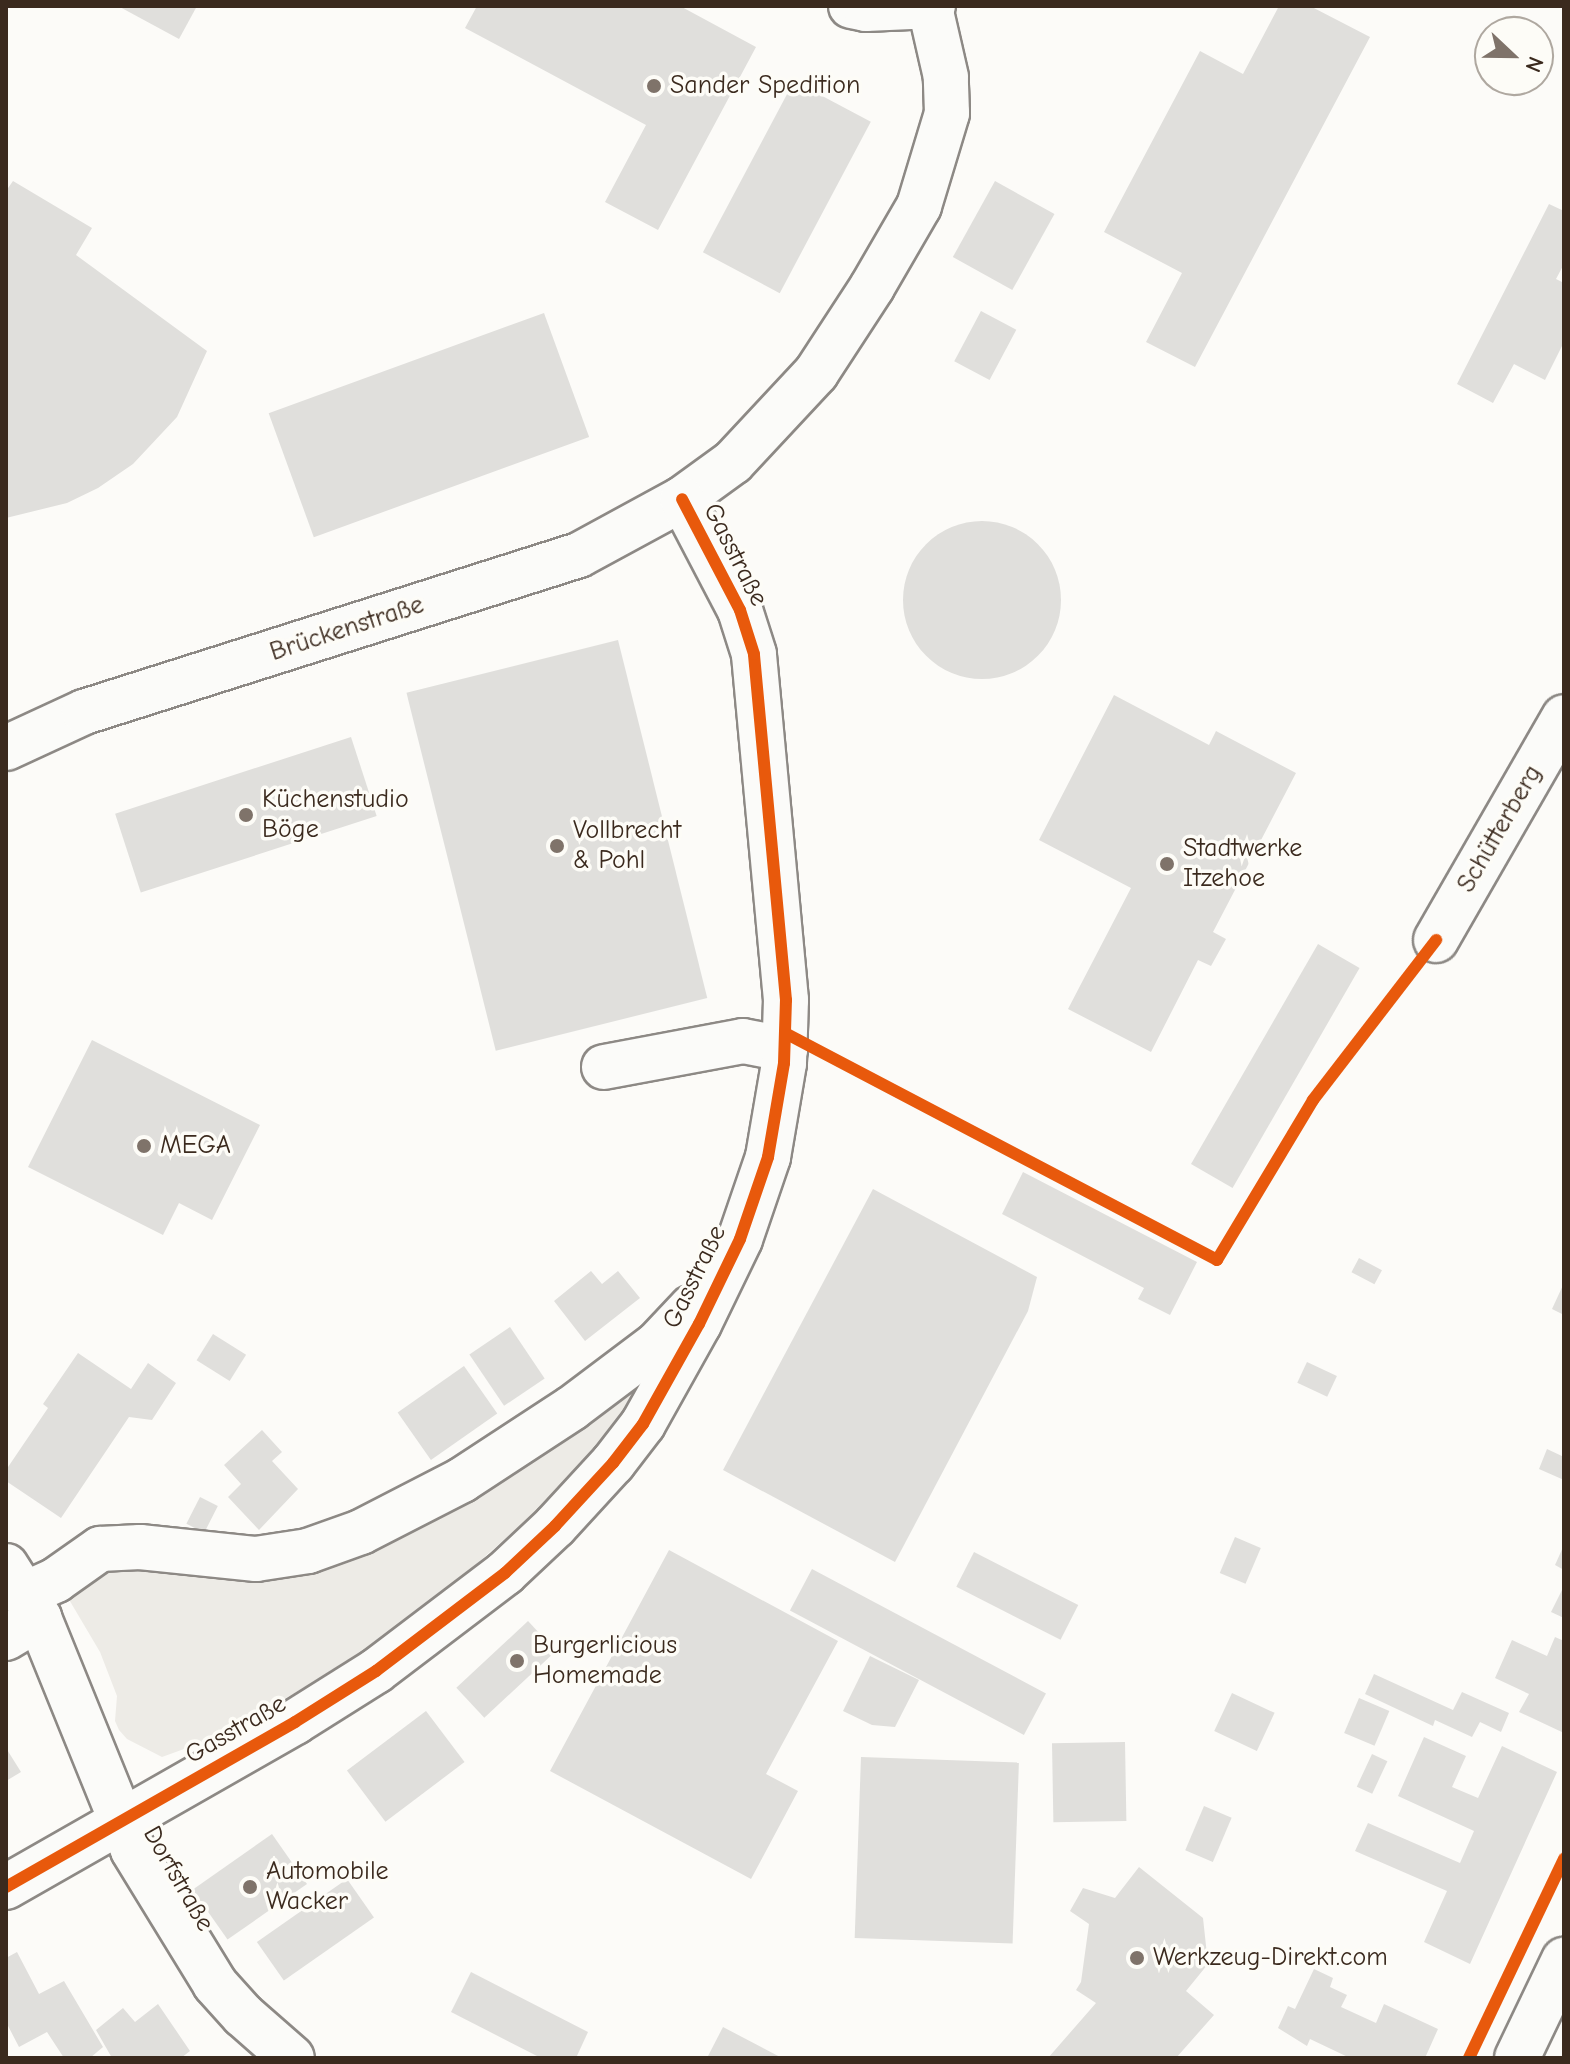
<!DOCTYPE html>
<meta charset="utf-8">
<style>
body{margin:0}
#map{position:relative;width:1570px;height:2064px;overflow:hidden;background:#fcfbf8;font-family:"Comic Neue",sans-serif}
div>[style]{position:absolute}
.green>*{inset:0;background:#edebe6}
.building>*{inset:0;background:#e0dfdc;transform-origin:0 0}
.round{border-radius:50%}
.roads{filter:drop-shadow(2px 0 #8d8985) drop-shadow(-2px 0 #8d8985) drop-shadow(0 2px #8d8985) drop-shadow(0 -2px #8d8985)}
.minor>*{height:44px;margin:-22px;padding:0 22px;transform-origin:22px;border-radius:22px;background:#fbfbf9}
.major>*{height:44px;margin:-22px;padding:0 22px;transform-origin:22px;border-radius:22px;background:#fbfbf9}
.cycleway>*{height:12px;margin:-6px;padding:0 6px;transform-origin:6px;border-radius:6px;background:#e8590c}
.dots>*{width:22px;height:22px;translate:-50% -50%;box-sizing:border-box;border:4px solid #fdfcf7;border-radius:50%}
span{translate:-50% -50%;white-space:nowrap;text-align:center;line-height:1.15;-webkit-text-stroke:7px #fdfcf7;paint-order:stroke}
.poi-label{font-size:26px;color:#3b2a1e}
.left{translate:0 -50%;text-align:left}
.street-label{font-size:26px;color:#3b2a1e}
.frame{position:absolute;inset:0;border:8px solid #3b2a1e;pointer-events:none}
.north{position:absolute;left:1474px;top:16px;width:80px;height:80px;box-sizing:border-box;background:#fdfcf7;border:2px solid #afa8a0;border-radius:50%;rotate:112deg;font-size:22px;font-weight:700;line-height:32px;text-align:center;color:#3b2a1e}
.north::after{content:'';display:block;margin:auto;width:28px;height:36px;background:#7f736a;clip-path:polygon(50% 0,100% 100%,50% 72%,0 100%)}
</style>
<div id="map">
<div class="green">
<i style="clip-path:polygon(662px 1356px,615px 1431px,580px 1472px,436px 1600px,375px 1647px,217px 1737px,162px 1757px,127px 1739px,119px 1730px,115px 1721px,117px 1696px,100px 1652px,61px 1586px,89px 1567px,263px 1566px)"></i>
</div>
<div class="building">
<i style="clip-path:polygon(118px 6px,197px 6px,179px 39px)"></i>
<i style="clip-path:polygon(477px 6px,680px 6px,756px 47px,658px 230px,605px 202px,646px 125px,465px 28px)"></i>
<i style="clip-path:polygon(1279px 6px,1310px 6px,1370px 37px,1195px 367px,1146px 342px,1182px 273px,1104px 232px,1200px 51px,1243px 74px)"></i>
<i style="left:794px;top:81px;width:87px;height:194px;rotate:28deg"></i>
<i style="clip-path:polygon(13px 181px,92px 228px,76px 255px,207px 351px,177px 417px,133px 464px,98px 488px,67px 503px,6px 518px,6px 191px)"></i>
<i style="left:995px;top:181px;width:68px;height:87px;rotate:29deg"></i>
<i style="clip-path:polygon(1549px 204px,1564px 211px,1564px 264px,1556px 279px,1564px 283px,1564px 342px,1545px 380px,1514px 364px,1493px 403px,1457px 384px)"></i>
<i style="left:981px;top:311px;width:40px;height:57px;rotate:28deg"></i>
<i style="left:544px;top:313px;width:132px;height:293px;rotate:70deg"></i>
<i class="round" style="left:903px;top:521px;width:158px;height:158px"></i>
<i style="left:618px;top:640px;width:369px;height:218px;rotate:76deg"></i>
<i style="clip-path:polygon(1114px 695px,1209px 745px,1216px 731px,1296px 773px,1213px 932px,1226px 939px,1211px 966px,1198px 960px,1151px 1052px,1068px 1009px,1131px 888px,1039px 840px)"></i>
<i style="left:351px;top:737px;width:83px;height:248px;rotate:72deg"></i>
<i style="left:1318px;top:944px;width:48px;height:254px;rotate:30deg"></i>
<i style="clip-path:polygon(92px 1040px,260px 1125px,212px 1220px,179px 1203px,163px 1235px,28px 1167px)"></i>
<i style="clip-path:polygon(1023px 1172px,1197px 1262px,1170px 1315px,1138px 1299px,1144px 1288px,1002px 1214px)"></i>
<i style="clip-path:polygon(873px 1189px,1037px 1277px,1028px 1311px,895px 1562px,723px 1470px)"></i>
<i style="left:1359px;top:1258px;width:26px;height:16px;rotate:28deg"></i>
<i style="clip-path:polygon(591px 1271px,602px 1284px,618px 1271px,640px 1298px,585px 1341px,554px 1301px)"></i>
<i style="clip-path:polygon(1564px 1283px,1564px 1315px,1552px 1309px)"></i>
<i style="left:510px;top:1327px;width:62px;height:49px;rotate:56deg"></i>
<i style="left:213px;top:1334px;width:39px;height:31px;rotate:32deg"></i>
<i style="clip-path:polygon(78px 1353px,131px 1389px,148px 1363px,176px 1383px,152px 1420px,129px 1417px,61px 1518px,6px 1481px,6px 1470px,48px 1408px,43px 1404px)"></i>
<i style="left:1307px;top:1362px;width:33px;height:23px;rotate:25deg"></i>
<i style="left:464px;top:1366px;width:58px;height:81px;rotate:55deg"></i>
<i style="clip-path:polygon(262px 1430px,282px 1452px,272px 1461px,298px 1489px,259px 1530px,228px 1497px,241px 1484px,224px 1465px)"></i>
<i style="clip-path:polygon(1547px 1449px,1564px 1457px,1564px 1480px,1539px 1469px)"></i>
<i style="left:200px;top:1497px;width:20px;height:30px;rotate:27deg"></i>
<i style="left:1235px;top:1537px;width:28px;height:39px;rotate:23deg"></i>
<i style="clip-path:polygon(1564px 1545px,1564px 1570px,1555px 1565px)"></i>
<i style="clip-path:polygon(669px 1550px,838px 1641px,766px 1774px,798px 1791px,751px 1879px,550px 1771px)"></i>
<i style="left:974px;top:1552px;width:117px;height:39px;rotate:27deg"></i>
<i style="left:812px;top:1569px;width:265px;height:47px;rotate:28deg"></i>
<i style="clip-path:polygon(1562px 1590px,1564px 1591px,1564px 1618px,1551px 1612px)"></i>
<i style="left:528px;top:1621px;width:41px;height:98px;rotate:47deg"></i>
<i style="clip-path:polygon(1555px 1637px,1564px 1641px,1564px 1733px,1519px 1712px,1529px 1694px,1495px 1678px,1512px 1640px,1547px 1656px)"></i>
<i style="clip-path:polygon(870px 1656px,919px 1680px,895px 1727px,872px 1725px,843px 1711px)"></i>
<i style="clip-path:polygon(1374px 1674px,1453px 1710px,1462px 1692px,1509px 1713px,1501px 1732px,1480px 1722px,1472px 1737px,1435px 1720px,1433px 1726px,1365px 1694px)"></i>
<i style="left:1232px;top:1693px;width:47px;height:42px;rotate:25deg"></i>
<i style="left:1359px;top:1698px;width:33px;height:38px;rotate:23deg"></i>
<i style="left:426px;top:1711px;width:64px;height:99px;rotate:53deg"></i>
<i style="clip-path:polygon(1424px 1737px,1466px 1756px,1452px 1787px,1478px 1798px,1502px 1746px,1557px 1772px,1470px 1964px,1424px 1942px,1447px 1891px,1355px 1851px,1368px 1823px,1460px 1863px,1474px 1831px,1398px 1796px)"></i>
<i style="left:1125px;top:1742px;width:79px;height:73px;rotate:89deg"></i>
<i style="clip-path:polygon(6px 1748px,21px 1772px,6px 1781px)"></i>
<i style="left:1372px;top:1754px;width:17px;height:36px;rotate:25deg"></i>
<i style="left:861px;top:1757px;width:158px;height:181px;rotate:2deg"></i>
<i style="left:1204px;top:1806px;width:30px;height:48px;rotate:23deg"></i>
<i style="left:272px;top:1834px;width:61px;height:97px;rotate:55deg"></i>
<i style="clip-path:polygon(1139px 1867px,1203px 1918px,1208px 1964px,1186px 1991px,1214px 2015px,1176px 2058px,1048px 2058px,1096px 2003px,1076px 1990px,1081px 1982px,1089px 1924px,1070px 1911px,1083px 1888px,1115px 1898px)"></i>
<i style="left:347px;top:1879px;width:47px;height:110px;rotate:55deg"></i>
<i style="clip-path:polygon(17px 1952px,39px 1994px,64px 1981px,103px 2047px,90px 2058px,64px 2058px,47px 2032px,19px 2047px,6px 2022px,6px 1958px)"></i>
<i style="clip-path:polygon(1314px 1969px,1333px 1978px,1330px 1987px,1347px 1995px,1341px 2007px,1376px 2023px,1384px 2004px,1438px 2029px,1425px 2058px,1350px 2058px,1310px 2039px,1307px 2046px,1278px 2028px,1288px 2006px,1295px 2009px)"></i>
<i style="clip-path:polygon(471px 1972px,588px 2032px,576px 2058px,541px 2058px,451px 2012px)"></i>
<i style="clip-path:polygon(158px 2004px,190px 2051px,181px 2058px,112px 2058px,96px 2030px,123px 2008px,135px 2022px)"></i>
<i style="clip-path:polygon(723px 2027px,782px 2058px,707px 2058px)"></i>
</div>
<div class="roads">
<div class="minor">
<i style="left:851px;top:6px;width:15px;rotate:11deg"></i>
<i style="left:866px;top:9px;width:67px;rotate:-2.6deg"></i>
<i style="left:6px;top:748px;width:86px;rotate:-24.8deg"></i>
<i style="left:84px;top:712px;width:519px;rotate:-17.6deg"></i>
<i style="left:579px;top:555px;width:117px;rotate:-28.5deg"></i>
<i style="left:682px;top:499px;width:63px;rotate:-36deg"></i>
<i style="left:733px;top:462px;width:122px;rotate:-47deg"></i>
<i style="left:816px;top:373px;width:103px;rotate:-56.9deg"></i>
<i style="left:872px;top:287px;width:94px;rotate:-59.9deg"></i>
<i style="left:919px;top:206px;width:97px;rotate:-73.2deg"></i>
<i style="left:947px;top:113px;width:36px;rotate:-92deg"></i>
<i style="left:946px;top:77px;width:72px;rotate:-102.9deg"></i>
<i style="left:1436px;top:940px;width:257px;rotate:-60.1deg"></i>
<i style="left:604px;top:1067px;width:141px;rotate:-10.6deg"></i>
<i style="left:743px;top:1041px;width:43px;rotate:10.8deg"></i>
<i style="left:6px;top:1566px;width:62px;rotate:57.6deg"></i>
<i style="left:39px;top:1618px;width:250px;rotate:67.9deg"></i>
<i style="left:133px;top:1850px;width:157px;rotate:58.5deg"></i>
<i style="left:215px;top:1984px;width:42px;rotate:47.9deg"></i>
<i style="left:243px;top:2015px;width:65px;rotate:41.3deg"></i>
<i style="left:25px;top:1594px;width:34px;rotate:-24deg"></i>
<i style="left:56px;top:1580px;width:54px;rotate:-35.2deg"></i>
<i style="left:100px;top:1549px;width:40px;rotate:-2.9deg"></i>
<i style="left:140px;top:1547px;width:117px;rotate:5.9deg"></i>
<i style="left:256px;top:1559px;width:53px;rotate:-8.7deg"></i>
<i style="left:308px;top:1551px;width:56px;rotate:-19.7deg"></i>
<i style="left:361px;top:1532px;width:114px;rotate:-27.2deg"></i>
<i style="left:462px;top:1480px;width:131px;rotate:-33.2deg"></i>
<i style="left:572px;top:1408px;width:106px;rotate:-37deg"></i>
<i style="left:657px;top:1344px;width:50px;rotate:-46.6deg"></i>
<i style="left:6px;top:1638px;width:39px;rotate:-31deg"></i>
<i style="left:6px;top:1887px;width:333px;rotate:-29.7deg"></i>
<i style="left:295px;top:1722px;width:96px;rotate:-32.2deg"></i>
<i style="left:376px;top:1671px;width:162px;rotate:-37.2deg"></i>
<i style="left:505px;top:1573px;width:69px;rotate:-43.2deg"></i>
<i style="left:555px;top:1526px;width:86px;rotate:-47.4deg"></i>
<i style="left:613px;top:1463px;width:49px;rotate:-52.4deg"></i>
<i style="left:643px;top:1424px;width:115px;rotate:-60.8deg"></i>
<i style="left:699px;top:1324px;width:94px;rotate:-64.2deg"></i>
<i style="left:740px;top:1239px;width:87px;rotate:-71.1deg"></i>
<i style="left:768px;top:1157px;width:95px;rotate:-80.3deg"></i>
<i style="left:784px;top:1063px;width:63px;rotate:-88.2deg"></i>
<i style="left:786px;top:1000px;width:347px;rotate:-95.3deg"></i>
<i style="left:754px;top:654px;width:46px;rotate:-107.7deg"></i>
<i style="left:740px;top:610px;width:125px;rotate:-117.6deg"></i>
</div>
<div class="major">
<i style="left:1517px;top:2058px;width:109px;rotate:-64.4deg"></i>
</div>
</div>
<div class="cycleway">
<i style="left:785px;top:1033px;width:488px;rotate:27.7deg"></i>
<i style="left:1217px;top:1260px;width:187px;rotate:-59deg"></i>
<i style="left:1313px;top:1100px;width:202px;rotate:-52.4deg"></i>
<i style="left:6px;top:1887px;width:333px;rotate:-29.7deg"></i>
<i style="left:295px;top:1722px;width:96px;rotate:-32.2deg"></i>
<i style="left:376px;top:1671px;width:162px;rotate:-37.2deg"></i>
<i style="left:505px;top:1573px;width:69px;rotate:-43.2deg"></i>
<i style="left:555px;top:1526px;width:86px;rotate:-47.4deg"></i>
<i style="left:613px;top:1463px;width:49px;rotate:-52.4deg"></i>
<i style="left:643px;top:1424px;width:115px;rotate:-60.8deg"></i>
<i style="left:699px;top:1324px;width:94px;rotate:-64.2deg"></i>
<i style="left:740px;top:1239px;width:87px;rotate:-71.1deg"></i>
<i style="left:768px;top:1157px;width:95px;rotate:-80.3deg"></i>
<i style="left:784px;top:1063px;width:63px;rotate:-88.2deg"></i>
<i style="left:786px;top:1000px;width:347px;rotate:-95.3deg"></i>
<i style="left:754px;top:654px;width:46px;rotate:-107.7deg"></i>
<i style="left:740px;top:610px;width:125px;rotate:-117.6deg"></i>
<i style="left:1469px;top:2058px;width:221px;rotate:-64.5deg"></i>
</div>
<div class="dots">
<i style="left:654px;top:86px;background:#7f736a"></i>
<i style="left:246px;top:815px;background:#7f736a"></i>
<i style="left:557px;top:846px;background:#7f736a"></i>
<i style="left:1167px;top:864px;background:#7f736a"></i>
<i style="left:144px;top:1146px;background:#7f736a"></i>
<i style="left:517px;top:1661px;background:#7f736a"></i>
<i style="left:250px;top:1887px;background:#7f736a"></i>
<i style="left:1137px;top:1958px;background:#7f736a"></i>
</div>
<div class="poi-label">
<span class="left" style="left:670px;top:86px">Sander Spedition</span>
<span class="left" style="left:262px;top:815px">Küchenstudio<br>Böge</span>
<span class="left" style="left:573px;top:846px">Vollbrecht<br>&amp; Pohl</span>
<span class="left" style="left:1183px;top:864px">Stadtwerke<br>Itzehoe</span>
<span class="left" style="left:160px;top:1146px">MEGA</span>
<span class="left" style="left:533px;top:1661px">Burgerlicious<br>Homemade</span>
<span class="left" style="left:266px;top:1887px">Automobile<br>Wacker</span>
<span class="left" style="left:1153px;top:1958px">Werkzeug-Direkt.com</span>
</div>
<div class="street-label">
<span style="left:735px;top:555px;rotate:63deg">Gasstraße</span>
<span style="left:347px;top:629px;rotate:-18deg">Brückenstraße</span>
<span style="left:1500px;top:829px;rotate:-60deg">Schütterberg</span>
<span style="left:695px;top:1277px;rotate:-64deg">Gasstraße</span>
<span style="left:236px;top:1730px;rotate:-30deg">Gasstraße</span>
<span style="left:178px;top:1879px;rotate:60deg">Dorfstraße</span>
</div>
<div class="frame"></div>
<div class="north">N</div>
</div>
